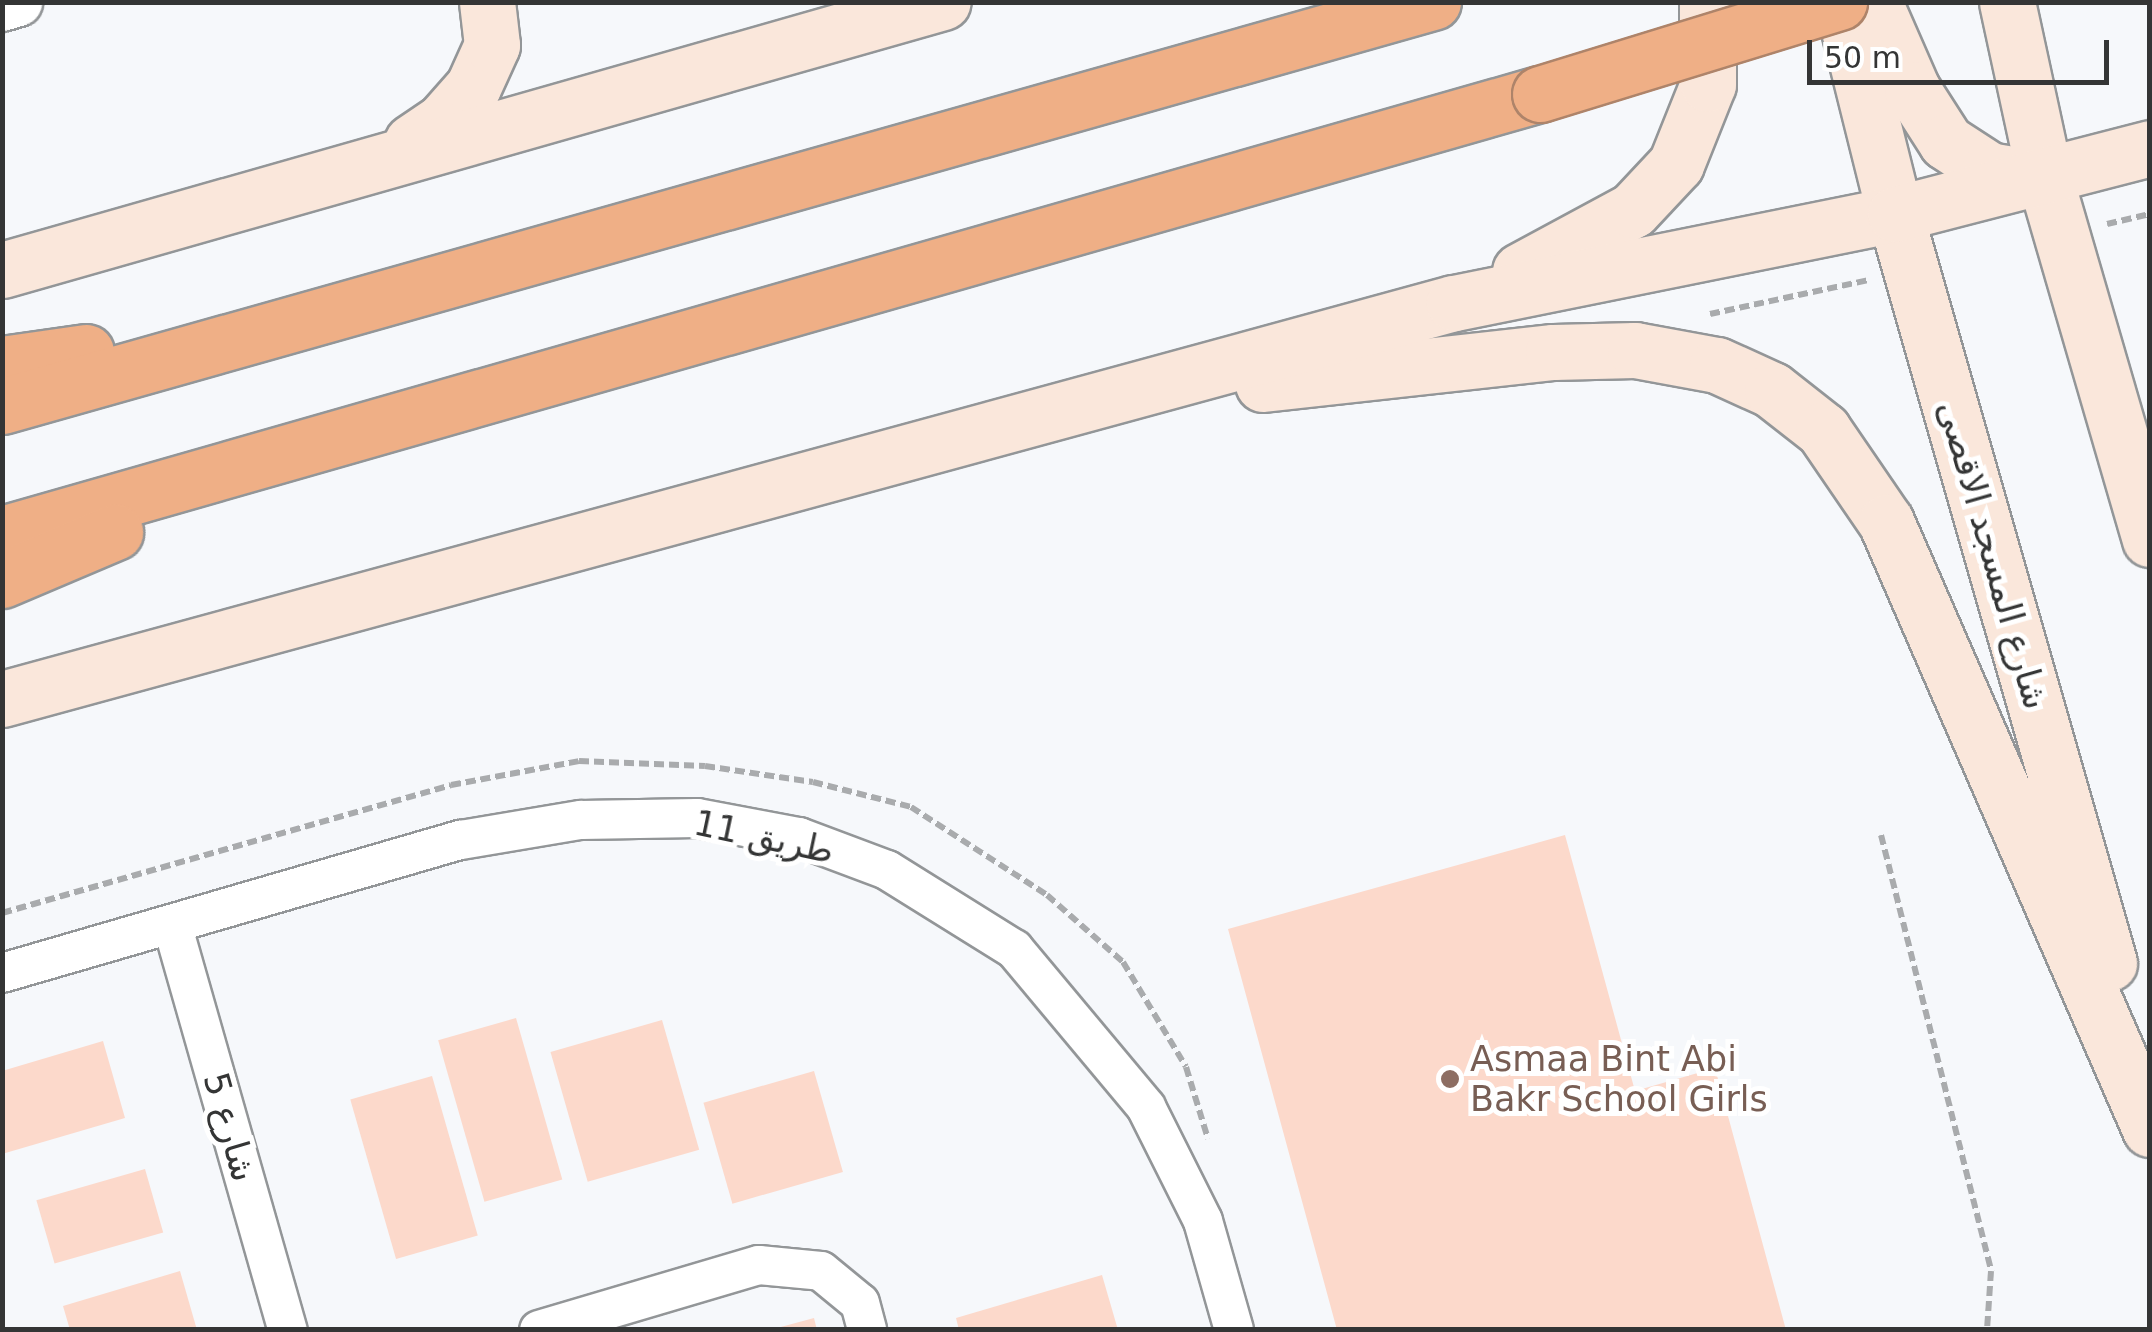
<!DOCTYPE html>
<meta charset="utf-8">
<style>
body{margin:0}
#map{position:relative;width:2152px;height:1332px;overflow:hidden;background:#f6f8fb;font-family:"DejaVu Sans",Vazirmatn,sans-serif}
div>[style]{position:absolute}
.building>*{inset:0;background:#fcd9cb;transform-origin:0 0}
.path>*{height:6px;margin-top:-3px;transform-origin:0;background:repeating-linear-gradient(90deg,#a9abad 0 10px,transparent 0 15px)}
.roads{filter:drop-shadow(2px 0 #939698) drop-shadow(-2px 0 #939698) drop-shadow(0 2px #939698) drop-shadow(0 -2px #939698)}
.minor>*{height:38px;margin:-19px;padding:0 19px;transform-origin:19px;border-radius:19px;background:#fff}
.tertiary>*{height:48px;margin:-24px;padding:0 24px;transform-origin:24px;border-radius:24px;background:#fff}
.secondary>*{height:55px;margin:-27.5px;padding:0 27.5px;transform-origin:27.5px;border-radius:27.5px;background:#fae7db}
.motorway>*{height:55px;margin:-27.5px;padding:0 27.5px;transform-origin:27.5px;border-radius:27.5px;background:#efaf86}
.bridges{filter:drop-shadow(2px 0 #ae846a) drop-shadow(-2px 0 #ae846a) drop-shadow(0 2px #ae846a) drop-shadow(0 -2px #ae846a)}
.motorway-bridge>*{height:55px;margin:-27.5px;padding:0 27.5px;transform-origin:27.5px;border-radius:27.5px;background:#efaf86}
.dots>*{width:28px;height:28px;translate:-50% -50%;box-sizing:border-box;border:5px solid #fff;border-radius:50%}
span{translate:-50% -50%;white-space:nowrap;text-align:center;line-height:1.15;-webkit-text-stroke:10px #fff;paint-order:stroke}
.street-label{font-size:35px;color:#343535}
.education-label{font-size:35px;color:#785e54}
.left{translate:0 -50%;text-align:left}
.frame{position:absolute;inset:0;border:5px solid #343535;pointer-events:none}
.scale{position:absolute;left:1807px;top:40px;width:302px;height:45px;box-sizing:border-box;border:5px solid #343535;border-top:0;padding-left:12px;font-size:30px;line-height:35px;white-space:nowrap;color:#343535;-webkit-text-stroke:8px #fff;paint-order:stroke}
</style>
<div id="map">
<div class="building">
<i style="clip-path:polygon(1565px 835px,1635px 1091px,1715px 1068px,1786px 1330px,1337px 1330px,1228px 929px)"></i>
<i style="left:516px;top:1018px;width:168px;height:81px;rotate:74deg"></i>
<i style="left:662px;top:1020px;width:135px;height:116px;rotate:74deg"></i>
<i style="clip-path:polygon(103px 1041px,125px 1118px,2px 1154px,2px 1071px)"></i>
<i style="left:814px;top:1071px;width:105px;height:115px;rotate:74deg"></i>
<i style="left:432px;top:1076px;width:166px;height:85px;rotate:74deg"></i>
<i style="left:145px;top:1169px;width:66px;height:113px;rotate:74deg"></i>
<i style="clip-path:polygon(180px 1271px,197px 1330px,70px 1330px,63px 1306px)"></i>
<i style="clip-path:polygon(1102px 1275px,1118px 1330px,959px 1330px,956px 1318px)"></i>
<i style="clip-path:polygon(814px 1318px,817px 1330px,778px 1330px,777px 1328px)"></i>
</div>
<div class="path">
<i style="left:2107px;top:224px;width:44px;rotate:-13.1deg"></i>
<i style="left:1710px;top:314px;width:163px;rotate:-12.1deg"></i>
<i style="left:1881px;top:835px;width:450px;rotate:75.8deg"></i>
<i style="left:1991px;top:1271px;width:59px;rotate:93.9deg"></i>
<i style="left:2px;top:913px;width:467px;rotate:-15.9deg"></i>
<i style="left:451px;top:785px;width:130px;rotate:-10.6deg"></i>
<i style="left:579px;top:761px;width:126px;rotate:2.3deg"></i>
<i style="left:705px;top:766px;width:109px;rotate:8.4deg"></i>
<i style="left:813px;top:782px;width:101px;rotate:14.3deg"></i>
<i style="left:911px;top:807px;width:162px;rotate:32.9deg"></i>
<i style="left:1047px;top:895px;width:101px;rotate:41.4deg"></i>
<i style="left:1123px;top:962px;width:122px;rotate:59deg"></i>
<i style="left:1186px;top:1067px;width:75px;rotate:73deg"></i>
</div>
<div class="roads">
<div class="minor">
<i style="left:172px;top:924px;width:422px;rotate:74.1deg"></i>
<i style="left:2px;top:973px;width:478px;rotate:-16.2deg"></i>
<i style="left:461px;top:840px;width:122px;rotate:-9.5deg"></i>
<i style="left:581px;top:820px;width:116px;rotate:-1deg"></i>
<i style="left:697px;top:818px;width:104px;rotate:10.6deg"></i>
<i style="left:799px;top:837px;width:94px;rotate:20.6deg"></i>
<i style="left:887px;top:870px;width:150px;rotate:31.9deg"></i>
<i style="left:1014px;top:949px;width:206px;rotate:50.1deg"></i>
<i style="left:1146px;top:1107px;width:127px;rotate:63.4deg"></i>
<i style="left:1203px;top:1221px;width:113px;rotate:74.1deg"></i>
<i style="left:539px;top:1330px;width:229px;rotate:-16.5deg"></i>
<i style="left:759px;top:1265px;width:62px;rotate:5.5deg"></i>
<i style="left:821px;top:1271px;width:50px;rotate:39.4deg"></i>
<i style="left:860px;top:1303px;width:28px;rotate:75deg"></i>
</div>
<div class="tertiary">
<i style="left:2px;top:7px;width:17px;rotate:-17deg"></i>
</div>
<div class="secondary">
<i style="left:1842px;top:2px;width:219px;rotate:76deg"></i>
<i style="left:1895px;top:214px;width:779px;rotate:74.05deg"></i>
<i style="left:1874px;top:2px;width:95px;rotate:66.4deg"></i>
<i style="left:1912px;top:89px;width:63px;rotate:57.3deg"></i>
<i style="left:1946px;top:142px;width:51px;rotate:33.1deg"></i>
<i style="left:1989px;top:170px;width:48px;rotate:9.7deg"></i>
<i style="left:2007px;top:2px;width:180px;rotate:77.8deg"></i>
<i style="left:2045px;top:178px;width:376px;rotate:73.8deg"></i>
<i style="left:412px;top:142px;width:37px;rotate:-34deg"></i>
<i style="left:443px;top:121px;width:45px;rotate:-48.6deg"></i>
<i style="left:473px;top:87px;width:46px;rotate:-65.7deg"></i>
<i style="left:492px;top:45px;width:43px;rotate:-96.6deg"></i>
<i style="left:2px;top:270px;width:978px;rotate:-15.9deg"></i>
<i style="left:1520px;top:271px;width:128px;rotate:-28.4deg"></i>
<i style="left:1633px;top:210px;width:63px;rotate:-46.9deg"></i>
<i style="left:1676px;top:164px;width:86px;rotate:-68.2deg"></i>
<i style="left:1708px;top:84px;width:82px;rotate:-90.7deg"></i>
<i style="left:1263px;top:384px;width:292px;rotate:-6.3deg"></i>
<i style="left:1553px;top:352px;width:82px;rotate:-1.4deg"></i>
<i style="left:1635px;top:350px;width:83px;rotate:10.4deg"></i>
<i style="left:1717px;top:365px;width:60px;rotate:24.4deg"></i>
<i style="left:1772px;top:390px;width:65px;rotate:38.1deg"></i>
<i style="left:1823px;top:430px;width:112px;rotate:55.6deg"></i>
<i style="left:1886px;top:522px;width:662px;rotate:66.49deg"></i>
<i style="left:2px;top:699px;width:1505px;rotate:-15.26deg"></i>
<i style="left:1454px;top:303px;width:450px;rotate:-11.4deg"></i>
<i style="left:1895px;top:214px;width:263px;rotate:-14.5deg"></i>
</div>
<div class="motorway">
<i style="left:2px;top:364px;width:85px;rotate:-8.1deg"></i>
<i style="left:2px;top:406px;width:1487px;rotate:-15.77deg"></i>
<i style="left:2px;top:534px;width:1600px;rotate:-15.97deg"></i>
<i style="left:2px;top:580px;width:123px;rotate:-23deg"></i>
</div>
</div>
<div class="bridges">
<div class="motorway-bridge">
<i style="left:1540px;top:94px;width:313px;rotate:-17.1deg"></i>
</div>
</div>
<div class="dots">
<i style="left:1450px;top:1079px;background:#8d6e63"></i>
</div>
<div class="street-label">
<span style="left:1993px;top:555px;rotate:74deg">شارع المسجد الاقصى</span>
<span style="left:764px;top:837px;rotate:12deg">طريق 11</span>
<span style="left:230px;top:1127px;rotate:74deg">شارع 5</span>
</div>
<div class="education-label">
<span class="left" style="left:1470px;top:1079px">Asmaa Bint Abi<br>Bakr School Girls</span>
</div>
<div class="frame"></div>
<div class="scale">50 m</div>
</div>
